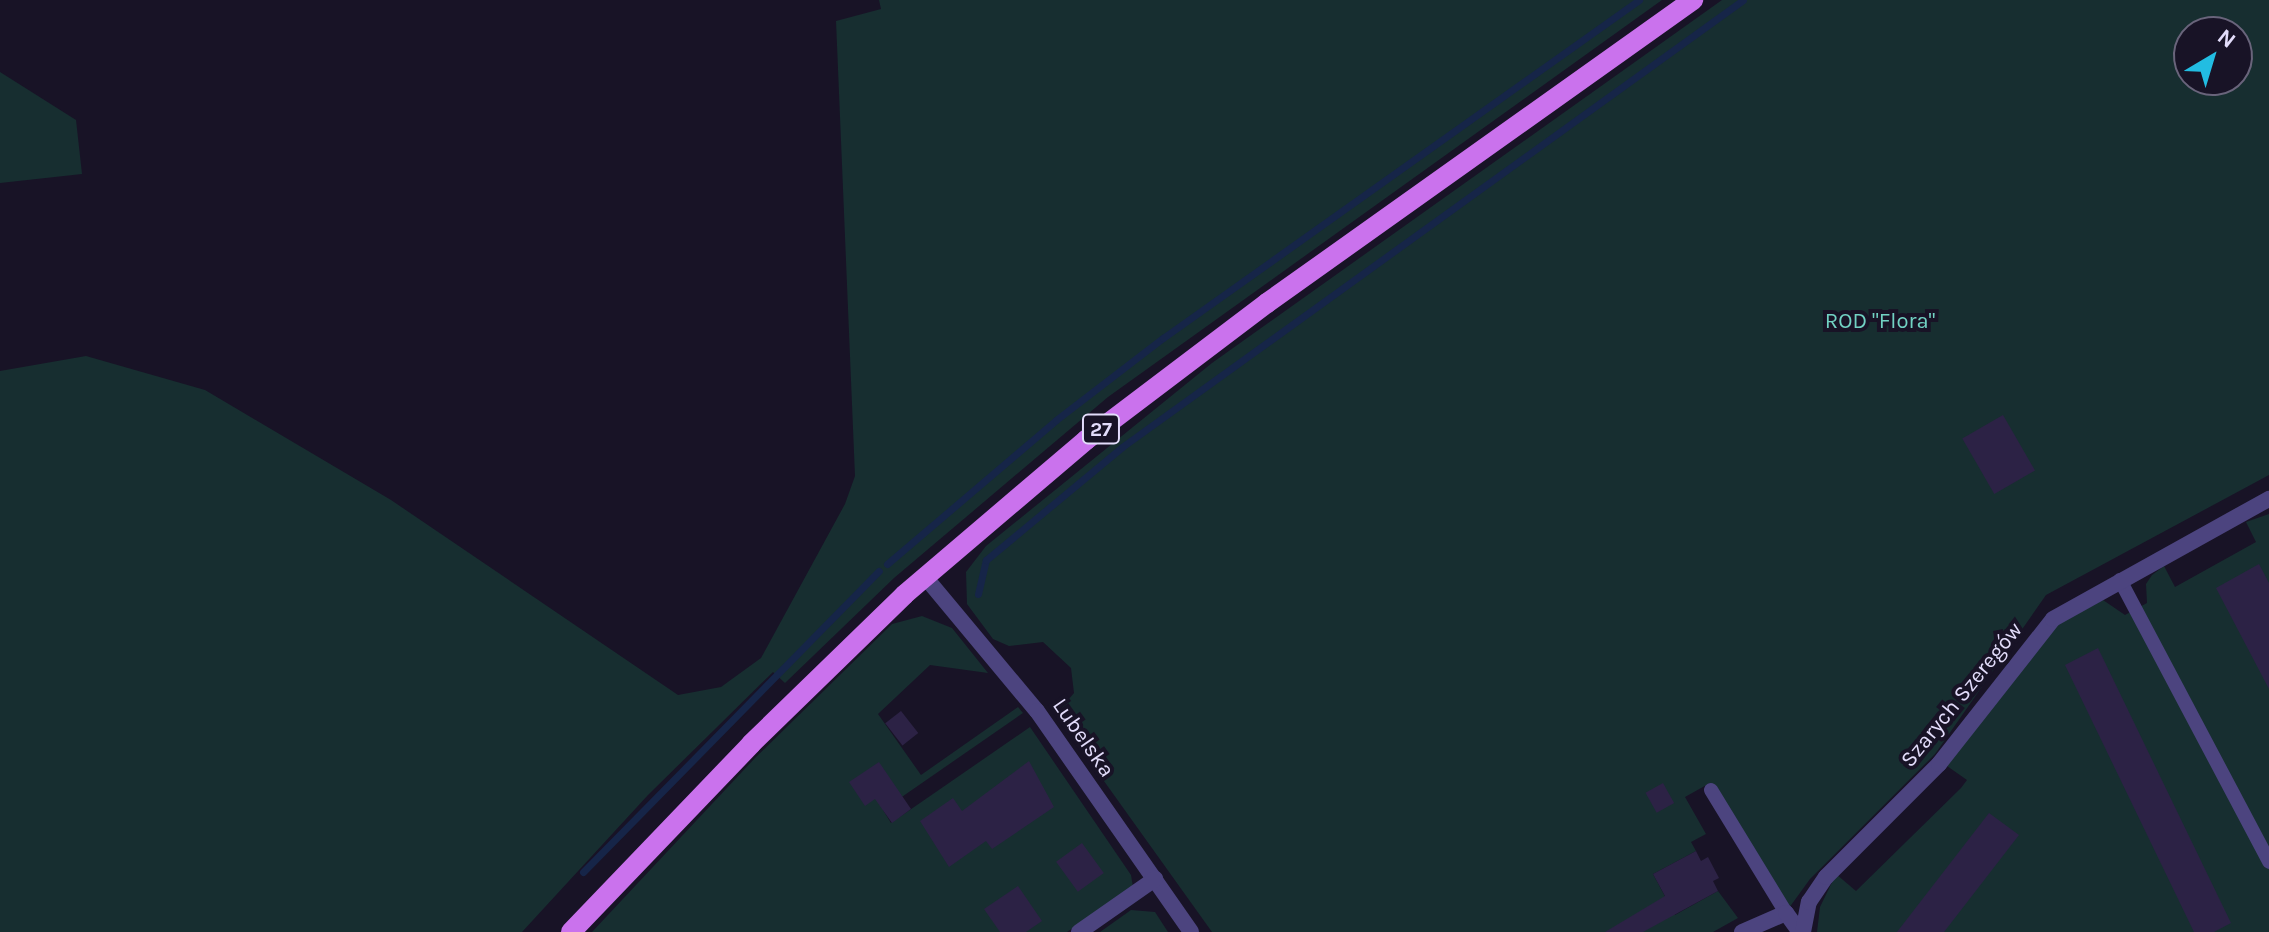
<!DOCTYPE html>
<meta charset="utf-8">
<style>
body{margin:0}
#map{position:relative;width:2269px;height:932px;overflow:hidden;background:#181326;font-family:Karla,sans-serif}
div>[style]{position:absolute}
.green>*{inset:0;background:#172e30}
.stream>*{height:7px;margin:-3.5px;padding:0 3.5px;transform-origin:3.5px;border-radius:3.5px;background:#162548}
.building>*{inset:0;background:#2c2245;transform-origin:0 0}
.lane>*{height:14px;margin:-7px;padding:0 7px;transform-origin:7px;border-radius:7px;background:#4c447f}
.street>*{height:16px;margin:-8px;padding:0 8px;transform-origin:8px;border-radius:8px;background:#4c447f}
.primary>*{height:20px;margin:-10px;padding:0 10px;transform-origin:10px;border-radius:10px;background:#ca72ed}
span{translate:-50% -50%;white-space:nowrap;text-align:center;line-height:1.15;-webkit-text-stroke:8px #181326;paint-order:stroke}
.shield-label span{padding:2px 6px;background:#181326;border:2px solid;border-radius:6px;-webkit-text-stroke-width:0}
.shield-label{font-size:20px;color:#e3ddfb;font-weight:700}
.park-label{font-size:22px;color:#71d2c3}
.street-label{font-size:22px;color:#e3ddfb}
.north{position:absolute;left:2173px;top:16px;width:80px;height:80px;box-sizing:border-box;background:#181326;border:2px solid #69647b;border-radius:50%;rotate:38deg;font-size:22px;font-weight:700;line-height:32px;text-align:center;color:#e3ddfb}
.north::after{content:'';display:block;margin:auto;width:28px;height:36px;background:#22bde2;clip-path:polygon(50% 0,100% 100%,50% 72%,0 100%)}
</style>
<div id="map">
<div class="green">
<i style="clip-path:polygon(879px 0,1662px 0,1108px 397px,894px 578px,785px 683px,773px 672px,648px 795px,522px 932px,0 932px,0 371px,86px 356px,205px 390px,391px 500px,678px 695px,721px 687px,761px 658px,845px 504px,855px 476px,836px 21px,881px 9px)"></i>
<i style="clip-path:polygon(evenodd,1722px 0,2269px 0,2269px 475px,2046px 595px,1935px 754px,1810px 879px,1789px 908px,1710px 783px,1685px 797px,1706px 834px,1691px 842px,1696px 851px,1653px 874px,1675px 915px,1718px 891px,1738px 918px,1713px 932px,1212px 932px,1056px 714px,1074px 693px,1071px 668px,1043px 642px,1009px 646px,993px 639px,967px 604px,966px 572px,986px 546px,1212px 363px,1722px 0,2189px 32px,2237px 32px,2237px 80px,2189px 80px,2189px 32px)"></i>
<i style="clip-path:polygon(0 72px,76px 120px,82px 174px,0 183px)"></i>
<i style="clip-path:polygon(2269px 514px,2269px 932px,1817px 932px,1820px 907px,1836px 874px,1856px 891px,1961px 788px,1967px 780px,1947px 766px,2053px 627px,2103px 600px,2125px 615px,2147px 603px,2146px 584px,2152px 575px,2164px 566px,2175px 587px,2256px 542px,2246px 522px)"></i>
<i style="clip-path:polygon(922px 616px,952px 628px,988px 673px,930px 665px,878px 714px,921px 775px,1018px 707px,1023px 713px,883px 810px,891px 823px,1030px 727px,1131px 875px,1133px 887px,1067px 932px,592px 932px,755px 758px,892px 624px)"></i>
<i style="clip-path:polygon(1131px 910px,1155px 912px,1168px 932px,1100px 932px)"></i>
</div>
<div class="stream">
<i style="left:887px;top:564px;width:222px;rotate:-40.4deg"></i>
<i style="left:1056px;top:420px;width:135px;rotate:-37.5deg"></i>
<i style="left:1163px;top:338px;width:584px;rotate:-35.38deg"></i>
<i style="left:978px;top:594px;width:35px;rotate:-77deg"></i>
<i style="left:986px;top:560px;width:177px;rotate:-39.7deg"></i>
<i style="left:1122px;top:447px;width:765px;rotate:-35.75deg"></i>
<i style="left:583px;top:872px;width:422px;rotate:-45.5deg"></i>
</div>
<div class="building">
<i style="left:2003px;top:415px;width:64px;height:47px;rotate:60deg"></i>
<i style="clip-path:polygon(2259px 564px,2269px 583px,2269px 689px,2216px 588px)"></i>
<i style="clip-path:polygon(2098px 648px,2231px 923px,2214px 932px,2194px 932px,2065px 665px)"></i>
<i style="left:901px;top:711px;width:28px;height:20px;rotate:52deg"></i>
<i style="clip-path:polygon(1029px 761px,1054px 807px,992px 849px,986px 841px,949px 867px,920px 821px,953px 798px,962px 811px)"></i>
<i style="clip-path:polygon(879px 762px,911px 809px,892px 823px,875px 799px,865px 806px,849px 782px)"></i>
<i style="left:1663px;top:783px;width:23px;height:20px;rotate:61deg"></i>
<i style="clip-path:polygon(1989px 813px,2019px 835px,1944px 932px,1897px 932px)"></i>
<i style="left:1082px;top:843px;width:37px;height:32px;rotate:54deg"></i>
<i style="clip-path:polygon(1696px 851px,1701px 861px,1708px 857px,1719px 878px,1713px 881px,1718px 891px,1643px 932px,1605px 932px,1665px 896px,1653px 874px)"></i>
<i style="clip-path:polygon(1018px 886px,1042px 921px,1026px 932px,1000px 932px,984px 909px)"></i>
</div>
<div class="lane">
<i style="left:2120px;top:580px;width:319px;rotate:62.1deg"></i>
<i style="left:1711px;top:790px;width:144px;rotate:58.6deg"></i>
</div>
<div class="street">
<i style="left:926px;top:578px;width:173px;rotate:50.2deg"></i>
<i style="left:1037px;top:711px;width:269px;rotate:55.1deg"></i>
<i style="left:1079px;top:932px;width:93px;rotate:-34.9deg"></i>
<i style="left:1742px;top:932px;width:48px;rotate:-23.4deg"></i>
<i style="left:1786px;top:913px;width:24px;rotate:54deg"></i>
<i style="left:1803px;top:932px;width:31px;rotate:-79deg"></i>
<i style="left:1809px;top:902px;width:30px;rotate:-56deg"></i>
<i style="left:1826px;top:877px;width:160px;rotate:-45deg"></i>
<i style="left:1939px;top:764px;width:184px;rotate:-51.8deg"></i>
<i style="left:2053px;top:619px;width:247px;rotate:-29.1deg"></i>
</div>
<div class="primary">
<i style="left:571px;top:932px;width:260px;rotate:-46.2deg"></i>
<i style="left:751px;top:744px;width:214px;rotate:-44.2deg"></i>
<i style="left:904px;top:595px;width:239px;rotate:-40.4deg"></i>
<i style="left:1086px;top:440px;width:227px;rotate:-37.1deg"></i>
<i style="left:1267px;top:303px;width:523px;rotate:-35.42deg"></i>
</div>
<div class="shield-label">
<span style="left:1101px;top:429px">27</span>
</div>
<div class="park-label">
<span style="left:1880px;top:322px">ROD "Flora"</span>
</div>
<div class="street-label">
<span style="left:1962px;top:695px;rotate:-51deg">Szarych Szeregów</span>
<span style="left:1083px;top:738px;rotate:55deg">Lubelska</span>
</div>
<div class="north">N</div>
</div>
